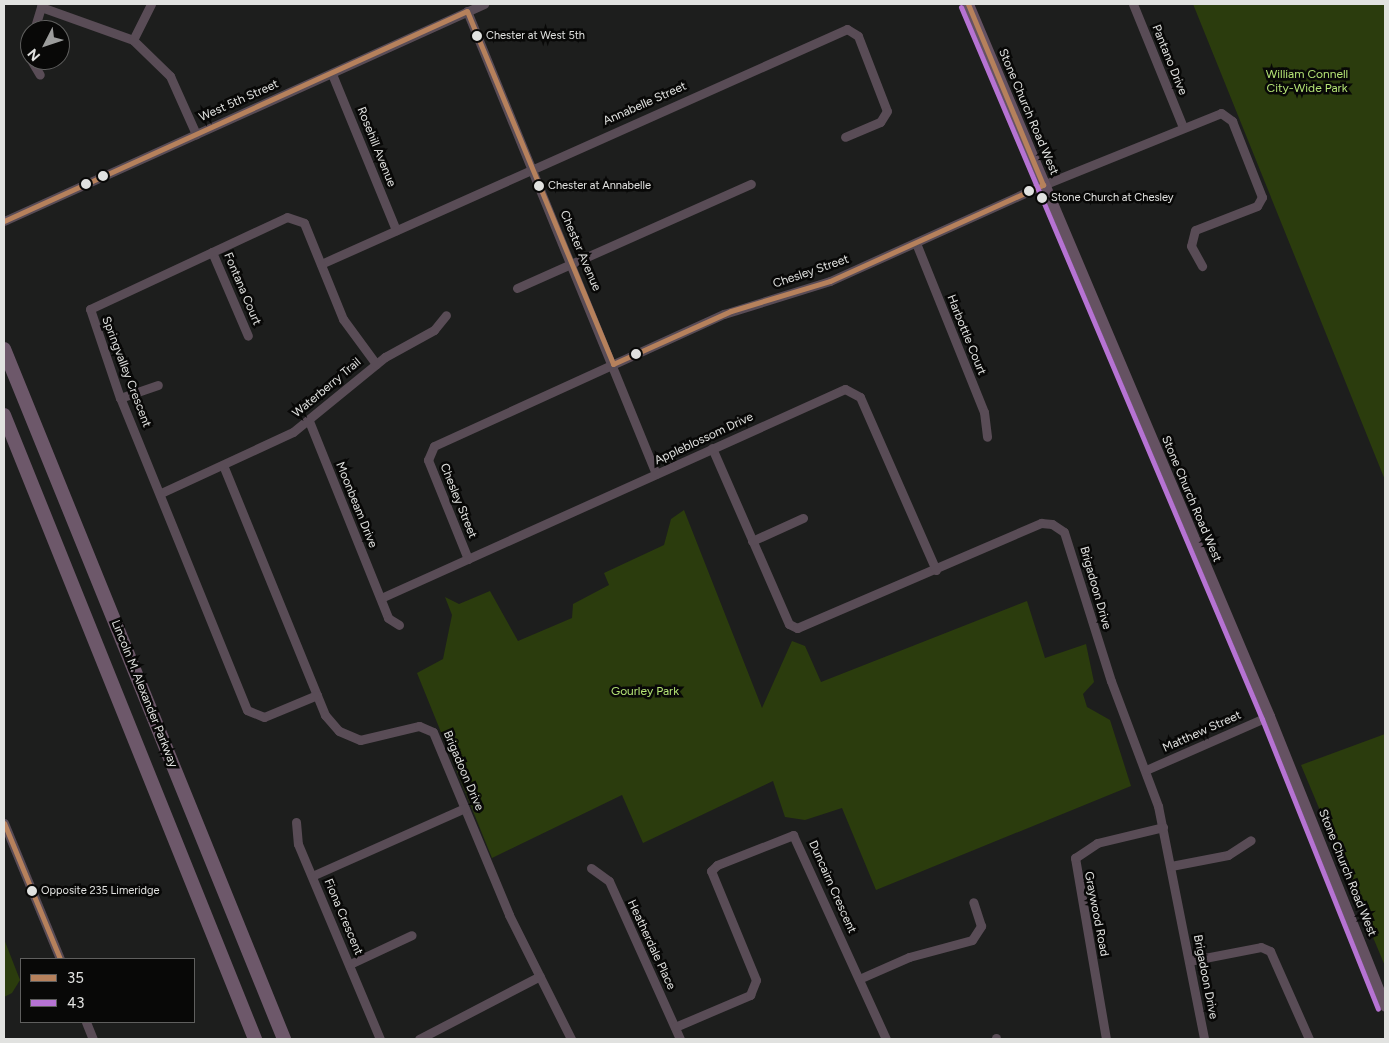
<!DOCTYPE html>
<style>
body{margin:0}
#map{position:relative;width:1389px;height:1043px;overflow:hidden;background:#1d1e1d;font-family:Figtree,sans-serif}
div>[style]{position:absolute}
.green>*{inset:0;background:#2b3c0d}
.minor>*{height:9px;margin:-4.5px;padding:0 4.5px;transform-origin:4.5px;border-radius:4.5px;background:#594c56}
.major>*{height:11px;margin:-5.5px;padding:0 5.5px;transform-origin:5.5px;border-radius:5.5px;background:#655262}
.highway>*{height:14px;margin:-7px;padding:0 7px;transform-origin:7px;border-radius:7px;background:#6d586a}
.bus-1>*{height:5px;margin:-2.5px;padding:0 2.5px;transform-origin:2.5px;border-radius:2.5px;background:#b6815c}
.bus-2>*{height:5px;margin:-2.5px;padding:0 2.5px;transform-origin:2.5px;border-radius:2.5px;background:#b673d3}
.dots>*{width:14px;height:14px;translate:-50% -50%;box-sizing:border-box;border:2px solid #080807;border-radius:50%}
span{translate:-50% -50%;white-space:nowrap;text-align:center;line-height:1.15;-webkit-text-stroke:5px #080807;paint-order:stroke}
.bus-label{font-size:11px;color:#e1e2e0}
.left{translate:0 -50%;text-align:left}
.street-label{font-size:12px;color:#e1e2e0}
.park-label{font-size:12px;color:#b4e375}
.frame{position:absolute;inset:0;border:5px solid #e1e2e0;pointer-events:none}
.legend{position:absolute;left:20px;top:958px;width:175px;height:65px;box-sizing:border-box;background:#080807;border:1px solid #5f5f5e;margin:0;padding:6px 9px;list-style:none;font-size:15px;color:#e1e2e0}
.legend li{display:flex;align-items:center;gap:10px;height:25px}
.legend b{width:25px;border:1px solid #5f5f5e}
.north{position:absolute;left:20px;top:20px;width:50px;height:50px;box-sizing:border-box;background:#080807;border:1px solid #5f5f5e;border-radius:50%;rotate:229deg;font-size:14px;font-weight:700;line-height:20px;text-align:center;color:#e1e2e0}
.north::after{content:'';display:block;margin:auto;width:18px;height:22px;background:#9c9d9c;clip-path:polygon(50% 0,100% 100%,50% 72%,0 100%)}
</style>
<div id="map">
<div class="green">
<i style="clip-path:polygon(1193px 4px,1385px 4px,1385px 156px,1376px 160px,1385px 156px,1385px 480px)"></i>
<i style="clip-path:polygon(684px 510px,762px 708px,792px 641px,805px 646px,821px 682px,1027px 601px,1045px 658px,1086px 644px,1094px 682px,1083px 694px,1087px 707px,1110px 720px,1131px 786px,876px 890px,842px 808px,805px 820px,785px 817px,773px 781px,643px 843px,622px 795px,492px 858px,417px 673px,443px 659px,452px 615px,445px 597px,459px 604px,490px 591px,518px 641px,572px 618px,573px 604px,609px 585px,604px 573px,664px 545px,671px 519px)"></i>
<i style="clip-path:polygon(1385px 734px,1385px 966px,1301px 765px)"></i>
<i style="clip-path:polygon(4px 939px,20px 980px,12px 993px,4px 997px)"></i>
</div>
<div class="minor">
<i style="left:1133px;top:4px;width:133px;rotate:67.9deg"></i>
<i style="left:41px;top:7px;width:98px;rotate:19.7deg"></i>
<i style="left:133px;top:40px;width:52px;rotate:44.2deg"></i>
<i style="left:170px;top:76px;width:64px;rotate:65.9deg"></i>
<i style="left:467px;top:11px;width:500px;rotate:67.79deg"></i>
<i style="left:34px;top:30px;width:27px;rotate:-73deg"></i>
<i style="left:133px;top:40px;width:40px;rotate:-63.4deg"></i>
<i style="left:31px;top:60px;width:17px;rotate:59deg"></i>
<i style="left:332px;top:74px;width:169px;rotate:67.7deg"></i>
<i style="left:4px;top:221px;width:527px;rotate:-24.33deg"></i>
<i style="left:916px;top:243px;width:182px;rotate:68.1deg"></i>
<i style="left:984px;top:412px;width:25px;rotate:83deg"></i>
<i style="left:212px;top:252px;width:91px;rotate:66.8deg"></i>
<i style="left:321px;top:264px;width:576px;rotate:-24.07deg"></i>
<i style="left:847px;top:29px;width:13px;rotate:32deg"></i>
<i style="left:858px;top:36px;width:80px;rotate:68.9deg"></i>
<i style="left:887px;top:111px;width:13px;rotate:122deg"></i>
<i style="left:880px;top:122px;width:38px;rotate:157deg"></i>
<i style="left:517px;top:288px;width:256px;rotate:-24deg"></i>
<i style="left:120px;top:398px;width:40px;rotate:-18.9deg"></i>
<i style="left:309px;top:421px;width:212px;rotate:68.1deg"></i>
<i style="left:388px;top:618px;width:13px;rotate:32deg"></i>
<i style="left:712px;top:448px;width:192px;rotate:66.4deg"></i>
<i style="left:789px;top:624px;width:9px;rotate:27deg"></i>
<i style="left:797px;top:628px;width:266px;rotate:-23.3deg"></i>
<i style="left:1041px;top:523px;width:11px;rotate:5deg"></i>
<i style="left:1052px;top:524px;width:14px;rotate:34deg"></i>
<i style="left:1064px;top:532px;width:156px;rotate:72.5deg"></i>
<i style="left:1111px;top:681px;width:134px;rotate:69.4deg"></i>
<i style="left:1158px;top:806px;width:237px;rotate:78.8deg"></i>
<i style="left:223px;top:465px;width:270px;rotate:67.8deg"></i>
<i style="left:325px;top:715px;width:21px;rotate:49deg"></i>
<i style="left:339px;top:731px;width:23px;rotate:23deg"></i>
<i style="left:360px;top:740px;width:61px;rotate:-13.3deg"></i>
<i style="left:419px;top:726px;width:15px;rotate:23deg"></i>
<i style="left:433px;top:732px;width:198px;rotate:67.4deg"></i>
<i style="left:509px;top:915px;width:139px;rotate:63.4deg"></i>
<i style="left:161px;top:493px;width:145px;rotate:-24.8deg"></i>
<i style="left:293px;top:432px;width:119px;rotate:-39.2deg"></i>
<i style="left:385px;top:357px;width:56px;rotate:-28.9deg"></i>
<i style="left:434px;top:330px;width:19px;rotate:-51deg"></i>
<i style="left:752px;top:541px;width:56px;rotate:-24.3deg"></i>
<i style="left:468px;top:559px;width:107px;rotate:-112deg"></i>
<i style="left:428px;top:460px;width:15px;rotate:-67deg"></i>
<i style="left:434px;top:446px;width:319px;rotate:-24.5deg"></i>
<i style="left:724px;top:314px;width:111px;rotate:-17.3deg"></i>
<i style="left:830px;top:281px;width:234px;rotate:-24.3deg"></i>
<i style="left:1043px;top:185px;width:192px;rotate:-22deg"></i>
<i style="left:1221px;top:113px;width:14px;rotate:36deg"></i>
<i style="left:1232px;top:121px;width:82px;rotate:68.5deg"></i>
<i style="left:1262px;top:197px;width:10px;rotate:119deg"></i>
<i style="left:1257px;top:206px;width:66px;rotate:158.8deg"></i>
<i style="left:1195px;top:230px;width:16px;rotate:104deg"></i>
<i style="left:1191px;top:246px;width:23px;rotate:61deg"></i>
<i style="left:381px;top:598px;width:509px;rotate:-24.25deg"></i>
<i style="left:845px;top:389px;width:17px;rotate:28deg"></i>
<i style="left:860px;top:397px;width:189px;rotate:66.3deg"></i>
<i style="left:317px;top:695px;width:57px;rotate:157.5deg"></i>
<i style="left:264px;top:717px;width:18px;rotate:-158deg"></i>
<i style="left:247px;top:710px;width:337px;rotate:-112.1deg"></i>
<i style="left:120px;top:398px;width:94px;rotate:-108.6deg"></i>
<i style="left:90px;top:309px;width:217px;rotate:-25deg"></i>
<i style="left:287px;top:217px;width:18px;rotate:19deg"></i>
<i style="left:304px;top:223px;width:104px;rotate:67.9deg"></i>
<i style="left:343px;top:319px;width:56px;rotate:53.7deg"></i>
<i style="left:1146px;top:770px;width:134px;rotate:-23.7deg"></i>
<i style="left:296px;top:822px;width:22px;rotate:85deg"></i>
<i style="left:298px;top:844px;width:212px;rotate:67.2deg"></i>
<i style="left:4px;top:823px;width:147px;rotate:67.6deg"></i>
<i style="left:1171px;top:866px;width:58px;rotate:-10.9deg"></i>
<i style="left:1228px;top:855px;width:27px;rotate:-33deg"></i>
<i style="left:591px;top:868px;width:22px;rotate:36deg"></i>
<i style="left:609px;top:881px;width:173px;rotate:65.8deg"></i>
<i style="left:312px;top:876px;width:167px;rotate:-24deg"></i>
<i style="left:1189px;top:961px;width:73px;rotate:-11deg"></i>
<i style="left:1261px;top:947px;width:10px;rotate:24deg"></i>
<i style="left:1270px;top:951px;width:96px;rotate:66.1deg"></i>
<i style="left:350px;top:964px;width:68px;rotate:-25.1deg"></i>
<i style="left:859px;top:979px;width:55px;rotate:-23.7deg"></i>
<i style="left:909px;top:957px;width:65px;rotate:-15.1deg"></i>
<i style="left:972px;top:940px;width:17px;rotate:-57deg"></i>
<i style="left:981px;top:926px;width:25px;rotate:-108deg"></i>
<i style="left:86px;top:1022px;width:18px;rotate:68deg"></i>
<i style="left:675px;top:1027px;width:82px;rotate:-23.1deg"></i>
<i style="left:750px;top:995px;width:16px;rotate:-68deg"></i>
<i style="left:756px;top:980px;width:118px;rotate:-112.4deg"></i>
<i style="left:711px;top:871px;width:8px;rotate:-45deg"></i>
<i style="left:717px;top:865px;width:82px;rotate:-21.5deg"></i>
<i style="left:793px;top:835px;width:224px;rotate:65.5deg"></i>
<i style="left:996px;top:1038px;width:1px;rotate:90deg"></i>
<i style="left:419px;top:1039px;width:136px;rotate:-27.5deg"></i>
<i style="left:1106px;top:1039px;width:184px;rotate:-99.7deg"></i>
<i style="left:1075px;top:858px;width:27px;rotate:-34deg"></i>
<i style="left:1097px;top:843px;width:68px;rotate:-13.6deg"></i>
</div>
<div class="major">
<i style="left:968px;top:4px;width:773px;rotate:67.08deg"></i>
<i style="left:1269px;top:716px;width:312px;rotate:68.2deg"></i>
</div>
<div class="highway">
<i style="left:4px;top:349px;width:745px;rotate:67.91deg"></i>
<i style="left:4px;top:415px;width:673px;rotate:68.09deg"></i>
</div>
<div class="bus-1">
<i style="left:4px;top:221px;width:508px;rotate:-24.4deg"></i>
<i style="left:467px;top:11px;width:382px;rotate:67.5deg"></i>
<i style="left:613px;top:364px;width:129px;rotate:-24.2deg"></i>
<i style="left:731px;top:311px;width:103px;rotate:-16.9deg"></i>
<i style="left:830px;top:281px;width:234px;rotate:-24.3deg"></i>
<i style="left:1043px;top:185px;width:196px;rotate:-112.5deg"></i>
<i style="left:4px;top:823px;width:147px;rotate:67.6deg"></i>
</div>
<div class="bus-2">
<i style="left:961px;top:7px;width:773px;rotate:67.08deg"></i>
<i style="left:1262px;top:719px;width:312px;rotate:68.2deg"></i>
</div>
<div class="dots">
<i style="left:477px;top:36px;background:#e1e2e0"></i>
<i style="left:103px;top:176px;background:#e1e2e0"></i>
<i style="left:86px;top:184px;background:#e1e2e0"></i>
<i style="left:539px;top:186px;background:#e1e2e0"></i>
<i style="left:1029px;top:191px;background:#e1e2e0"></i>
<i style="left:1042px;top:198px;background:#e1e2e0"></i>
<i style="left:636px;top:354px;background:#e1e2e0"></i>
<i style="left:32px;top:891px;background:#e1e2e0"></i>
</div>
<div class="bus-label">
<span class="left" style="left:486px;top:36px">Chester at West 5th</span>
<span class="left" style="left:548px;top:186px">Chester at Annabelle</span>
<span class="left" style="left:1051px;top:198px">Stone Church at Chesley</span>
<span class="left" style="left:41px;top:891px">Opposite 235 Limeridge</span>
</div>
<div class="street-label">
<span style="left:1169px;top:60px;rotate:68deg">Pantano Drive</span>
<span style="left:239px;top:101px;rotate:-24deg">West 5th Street</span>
<span style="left:645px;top:104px;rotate:-24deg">Annabelle Street</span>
<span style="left:1028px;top:112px;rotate:67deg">Stone Church Road West</span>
<span style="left:376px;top:147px;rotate:68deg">Rosehill Avenue</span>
<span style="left:580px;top:251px;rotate:67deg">Chester Avenue</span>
<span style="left:811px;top:272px;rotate:-19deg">Chesley Street</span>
<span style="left:242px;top:289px;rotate:67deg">Fontana Court</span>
<span style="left:966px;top:335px;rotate:68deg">Harbottle Court</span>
<span style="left:126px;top:372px;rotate:69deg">Springvalley Crescent</span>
<span style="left:327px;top:388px;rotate:-40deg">Waterberry Trail</span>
<span style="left:704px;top:439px;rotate:-25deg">Appleblossom Drive</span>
<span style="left:1191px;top:499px;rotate:67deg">Stone Church Road West</span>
<span style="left:458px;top:501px;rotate:68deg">Chesley Street</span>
<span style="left:356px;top:505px;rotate:68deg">Moonbeam Drive</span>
<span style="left:1095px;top:588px;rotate:74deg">Brigadoon Drive</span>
<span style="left:144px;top:694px;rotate:68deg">Lincoln M. Alexander Parkway</span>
<span style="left:1202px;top:732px;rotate:-24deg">Matthew Street</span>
<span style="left:463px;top:771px;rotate:67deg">Brigadoon Drive</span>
<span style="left:1347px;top:873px;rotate:68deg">Stone Church Road West</span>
<span style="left:832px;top:887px;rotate:66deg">Duncairn Crescent</span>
<span style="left:1096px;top:914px;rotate:79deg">Graywood Road</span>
<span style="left:343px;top:917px;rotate:67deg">Fiona Crescent</span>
<span style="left:651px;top:945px;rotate:65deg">Heatherdale Place</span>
<span style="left:1205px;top:977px;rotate:79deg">Brigadoon Drive</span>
</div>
<div class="park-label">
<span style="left:1307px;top:82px">William Connell<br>City-Wide Park</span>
<span style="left:645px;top:692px">Gourley Park</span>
</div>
<div class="frame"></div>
<ul class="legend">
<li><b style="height:6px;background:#b6815c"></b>35</li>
<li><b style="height:6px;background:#b673d3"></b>43</li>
</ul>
<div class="north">N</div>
</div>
